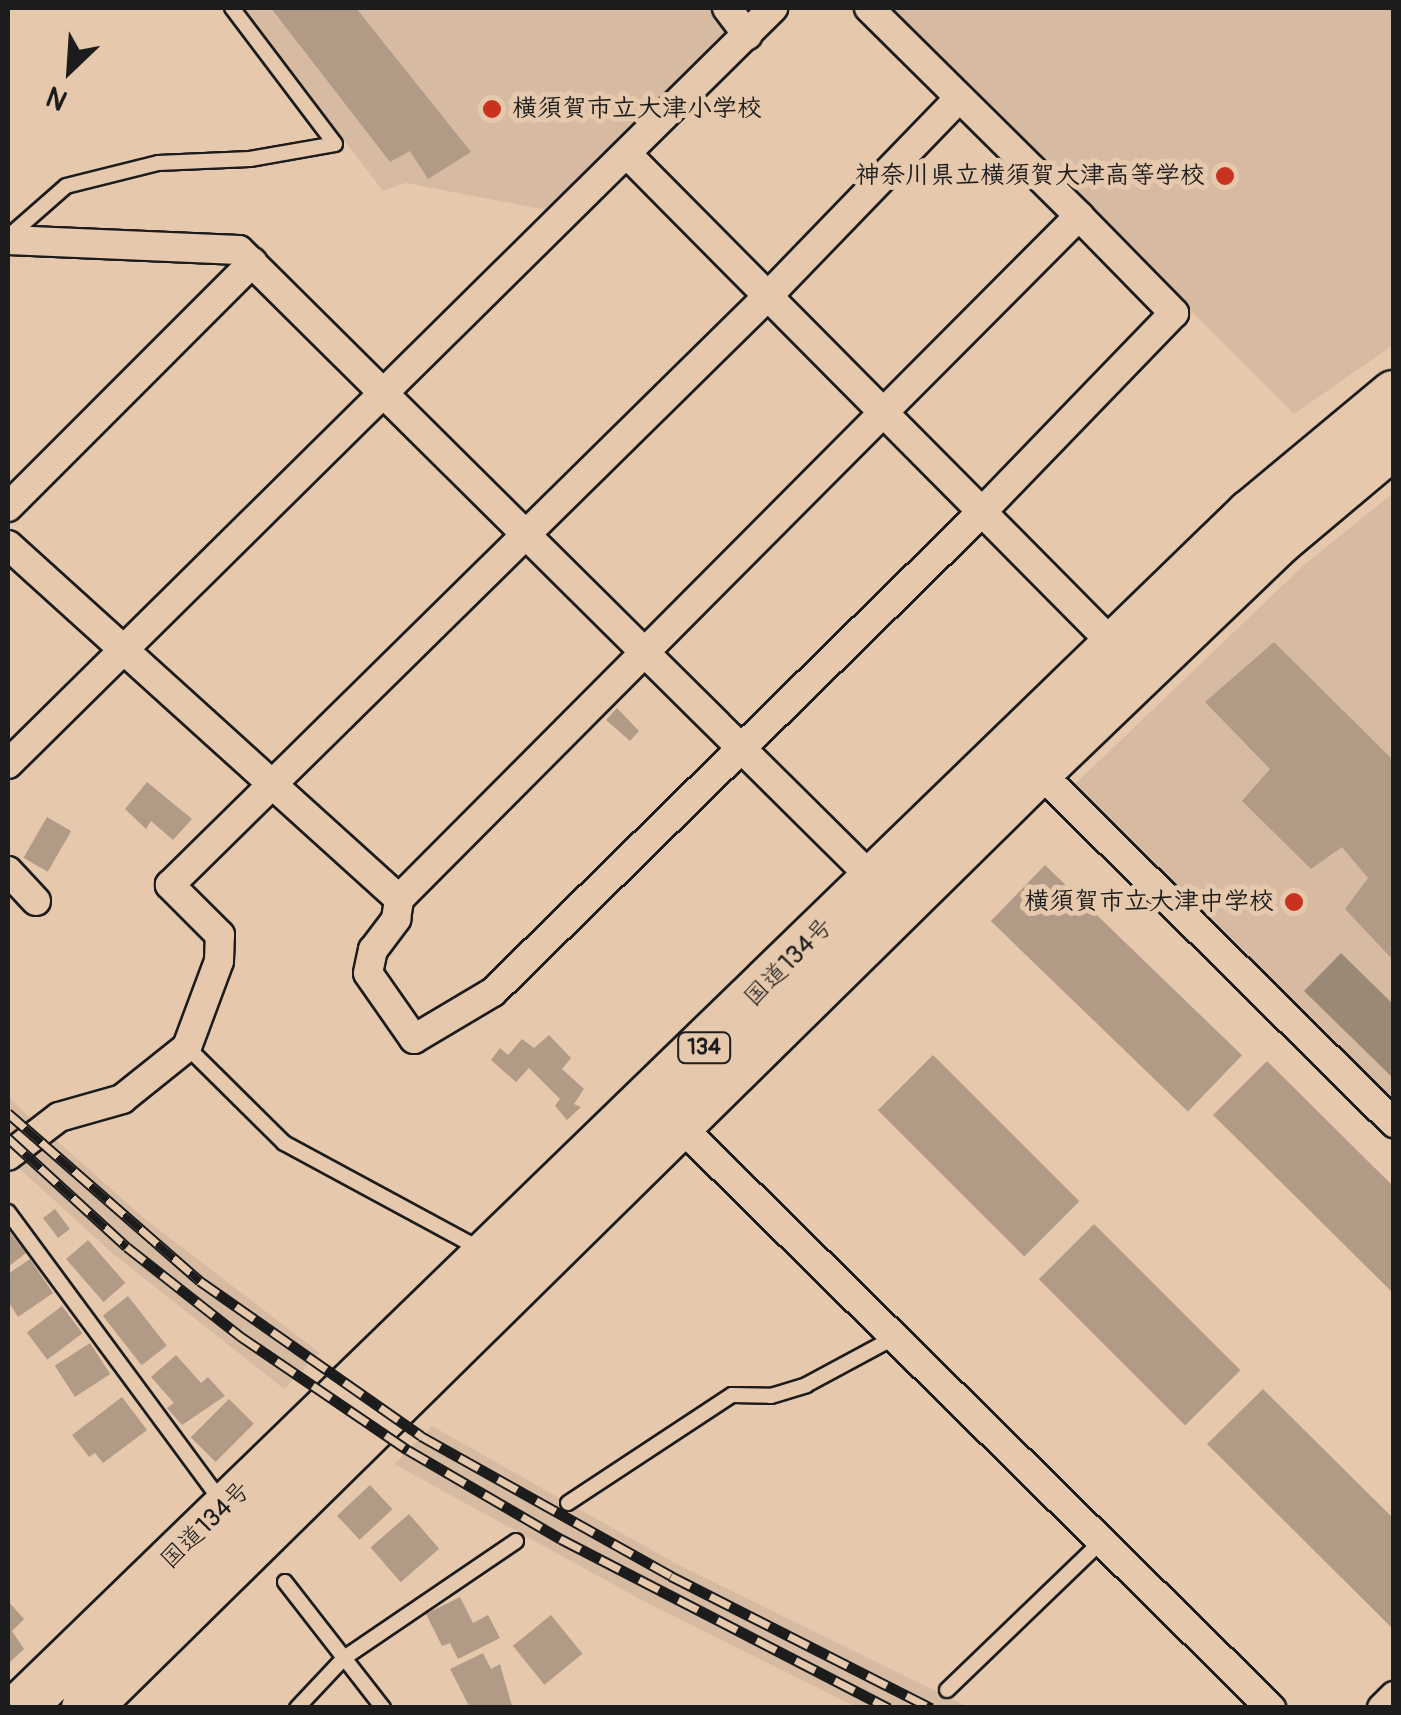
<!DOCTYPE html>
<meta charset="utf-8">
<style>
body{margin:0}
#map{position:relative;width:1401px;height:1715px;overflow:hidden;background:#e6c9ad;font-family:Pangolin,"Klee One",sans-serif}
div>[style]{position:absolute}
.built>*{inset:0;background:#d6bba2}
.water>*{inset:0;background:#9b8978}
.building>*{inset:0;background:#b19b87;transform-origin:0 0}
.roads{filter:drop-shadow(2px 0 #1c1c1c) drop-shadow(-2px 0 #1c1c1c) drop-shadow(0 2px #1c1c1c) drop-shadow(0 -2px #1c1c1c)}
.service>*{height:14px;margin:-7px;padding:0 7px;transform-origin:7px;border-radius:7px;background:#e6c9ad}
.minor>*{height:28px;margin:-14px;padding:0 14px;transform-origin:14px;border-radius:14px;background:#e6c9ad}
.trunk>*{height:48px;margin:-24px;padding:0 24px;transform-origin:24px;border-radius:24px;background:#e6c9ad}
.rail>*{height:11px;margin-top:-5.5px;transform-origin:0;background:repeating-linear-gradient(90deg,#e6c9ad 0 22px,#1c1c1c 0 44px);box-sizing:border-box;border-block:2px solid #1c1c1c}
.dots>*{width:28px;height:28px;translate:-50% -50%;box-sizing:border-box;border:5px solid #e6c9ad;border-radius:50%}
span{translate:-50% -50%;white-space:nowrap;text-align:center;line-height:1.15;-webkit-text-stroke:10px #e6c9ad;paint-order:stroke}
.shield-label span{padding:2px 8px;background:#e6c9ad;border:2px solid;border-radius:8px;-webkit-text-stroke-width:0}
.shield-label{font-size:22px;color:#1c1c1c;font-weight:700}
.poi-label{font-size:25px;color:#1c1c1c;font-weight:700}
.left{translate:0 -50%;text-align:left}
.right{translate:-100% -50%;text-align:right}
.street-label{font-size:25px;color:#1c1c1c}
.frame{position:absolute;inset:0;border:10px solid #1c1c1c;pointer-events:none}
.north{position:absolute;left:20px;top:20px;width:100px;height:100px;-webkit-text-stroke:8px #e6c9ad;paint-order:stroke;rotate:205deg;font-size:28px;font-weight:700;line-height:40px;text-align:center;color:#1c1c1c}
.north::after{content:'';display:block;margin:auto;width:35px;height:45px;background:#1c1c1c;clip-path:polygon(50% 0,100% 100%,50% 72%,0 100%)}
</style>
<div id="map">
<div class="built">
<i style="clip-path:polygon(243px 8px,724px 8px,747px 35px,547px 210px,406px 183px,383px 191px)"></i>
<i style="clip-path:polygon(889px 8px,1393px 8px,1393px 345px,1294px 414px)"></i>
<i style="clip-path:polygon(1393px 493px,1393px 1098px,1075px 784px,1304px 565px)"></i>
<i style="clip-path:polygon(8px 1096px,33px 1121px,8px 1144px)"></i>
<i style="clip-path:polygon(47px 1132px,145px 1219px,320px 1353px,284px 1389px,112px 1253px,11px 1161px)"></i>
<i style="clip-path:polygon(432px 1426px,673px 1562px,968px 1707px,856px 1707px,649px 1604px,394px 1464px)"></i>
</div>
<div class="water">
<i style="clip-path:polygon(1341px 953px,1393px 1004px,1393px 1078px,1304px 991px)"></i>
</div>
<div class="building">
<i style="clip-path:polygon(271px 8px,356px 8px,471px 152px,428px 179px,410px 151px,390px 162px)"></i>
<i style="clip-path:polygon(1274px 642px,1394px 761px,1394px 961px,1345px 909px,1368px 878px,1342px 847px,1311px 869px,1242px 801px,1270px 769px,1205px 702px)"></i>
<i style="clip-path:polygon(617px 708px,639px 731px,630px 741px,606px 720px)"></i>
<i style="clip-path:polygon(147px 782px,192px 819px,173px 840px,151px 821px,146px 829px,125px 809px)"></i>
<i style="left:47px;top:817px;width:28px;height:47px;rotate:30deg"></i>
<i style="left:1045px;top:865px;width:274px;height:78px;rotate:44deg"></i>
<i style="clip-path:polygon(549px 1035px,571px 1058px,562px 1069px,584px 1089px,574px 1104px,581px 1107px,567px 1120px,555px 1106px,560px 1099px,529px 1068px,516px 1082px,491px 1060px,500px 1048px,508px 1055px,522px 1039px,534px 1048px)"></i>
<i style="left:933px;top:1055px;width:207px;height:78px;rotate:45deg"></i>
<i style="clip-path:polygon(1267px 1061px,1394px 1187px,1394px 1294px,1213px 1115px)"></i>
<i style="left:55px;top:1209px;width:25px;height:15px;rotate:53deg"></i>
<i style="left:1094px;top:1224px;width:207px;height:78px;rotate:45deg"></i>
<i style="clip-path:polygon(8px 1230px,26px 1253px,8px 1267px)"></i>
<i style="left:88px;top:1240px;width:57px;height:29px;rotate:49deg"></i>
<i style="clip-path:polygon(30px 1259px,53px 1293px,18px 1317px,8px 1301px,8px 1274px)"></i>
<i style="left:128px;top:1296px;width:63px;height:32px;rotate:52deg"></i>
<i style="left:62px;top:1306px;width:34px;height:44px;rotate:53deg"></i>
<i style="left:90px;top:1343px;width:37px;height:42px;rotate:57deg"></i>
<i style="clip-path:polygon(176px 1355px,201px 1383px,208px 1377px,225px 1396px,182px 1425px,167px 1408px,174px 1403px,151px 1377px)"></i>
<i style="clip-path:polygon(1263px 1389px,1394px 1519px,1394px 1630px,1207px 1444px)"></i>
<i style="clip-path:polygon(122px 1397px,147px 1430px,103px 1463px,95px 1453px,89px 1457px,72px 1435px)"></i>
<i style="left:229px;top:1399px;width:35px;height:54px;rotate:45deg"></i>
<i style="left:370px;top:1485px;width:33px;height:45px;rotate:47deg"></i>
<i style="left:409px;top:1514px;width:46px;height:51px;rotate:49deg"></i>
<i style="clip-path:polygon(460px 1597px,473px 1623px,488px 1615px,500px 1638px,458px 1659px,450px 1643px,442px 1646px,426px 1614px)"></i>
<i style="clip-path:polygon(8px 1601px,24px 1619px,12px 1631px,24px 1649px,8px 1664px)"></i>
<i style="left:551px;top:1615px;width:50px;height:49px;rotate:51deg"></i>
<i style="clip-path:polygon(483px 1653px,491px 1669px,500px 1664px,512px 1706px,470px 1708px,450px 1669px)"></i>
</div>
<div class="roads">
<div class="service">
<i style="left:8px;top:237px;width:77px;rotate:-41.3deg"></i>
<i style="left:66px;top:186px;width:95px;rotate:-14deg"></i>
<i style="left:158px;top:163px;width:92px;rotate:-2.5deg"></i>
<i style="left:250px;top:159px;width:86px;rotate:-10deg"></i>
<i style="left:335px;top:144px;width:171px;rotate:-127.1deg"></i>
<i style="left:187px;top:1047px;width:136px;rotate:44.7deg"></i>
<i style="left:284px;top:1143px;width:223px;rotate:28.4deg"></i>
<i style="left:8px;top:1212px;width:360px;rotate:53.6deg"></i>
<i style="left:568px;top:1503px;width:196px;rotate:-33.4deg"></i>
<i style="left:732px;top:1395px;width:39px;rotate:1deg"></i>
<i style="left:771px;top:1396px;width:37px;rotate:-17deg"></i>
<i style="left:806px;top:1385px;width:101px;rotate:-28.3deg"></i>
<i style="left:285px;top:1582px;width:160px;rotate:52.1deg"></i>
<i style="left:947px;top:1690px;width:215px;rotate:-43.9deg"></i>
<i style="left:297px;top:1708px;width:69px;rotate:-46.8deg"></i>
<i style="left:344px;top:1658px;width:208px;rotate:-34.2deg"></i>
</div>
<div class="minor">
<i style="left:727px;top:8px;width:34px;rotate:53deg"></i>
<i style="left:869px;top:8px;width:296px;rotate:44.7deg"></i>
<i style="left:1079px;top:216px;width:136px;rotate:45.6deg"></i>
<i style="left:1174px;top:313px;width:277px;rotate:134deg"></i>
<i style="left:982px;top:512px;width:685px;rotate:135.53deg"></i>
<i style="left:493px;top:992px;width:92px;rotate:149.3deg"></i>
<i style="left:414px;top:1039px;width:80px;rotate:-124.9deg"></i>
<i style="left:368px;top:973px;width:24px;rotate:-78deg"></i>
<i style="left:373px;top:950px;width:39px;rotate:-53deg"></i>
<i style="left:396px;top:919px;width:20px;rotate:-81deg"></i>
<i style="left:399px;top:899px;width:964px;rotate:-45.13deg"></i>
<i style="left:629px;top:156px;width:689px;rotate:45.24deg"></i>
<i style="left:8px;top:240px;width:231px;rotate:2.5deg"></i>
<i style="left:239px;top:250px;width:894px;rotate:44.77deg"></i>
<i style="left:8px;top:507px;width:346px;rotate:-45deg"></i>
<i style="left:8px;top:545px;width:527px;rotate:42.16deg"></i>
<i style="left:8px;top:764px;width:1076px;rotate:-44.66deg"></i>
<i style="left:1038px;top:771px;width:501px;rotate:44.68deg"></i>
<i style="left:8px;top:871px;width:41px;rotate:47deg"></i>
<i style="left:670px;top:1116px;width:844px;rotate:44.57deg"></i>
<i style="left:8px;top:1156px;width:64px;rotate:-37.4deg"></i>
<i style="left:59px;top:1117px;width:66px;rotate:-15.9deg"></i>
<i style="left:122px;top:1099px;width:83px;rotate:-38.7deg"></i>
<i style="left:187px;top:1047px;width:92px;rotate:-69.6deg"></i>
<i style="left:219px;top:961px;width:26px;rotate:-88deg"></i>
<i style="left:220px;top:935px;width:71px;rotate:-135deg"></i>
<i style="left:170px;top:885px;width:839px;rotate:-44.57deg"></i>
<i style="left:768px;top:296px;width:275px;rotate:-46deg"></i>
<i style="left:1382px;top:1708px;width:17px;rotate:-45deg"></i>
</div>
<div class="trunk">
<i style="left:20px;top:1708px;width:1715px;rotate:-44.13deg"></i>
<i style="left:1251px;top:514px;width:186px;rotate:-39.8deg"></i>
<i style="left:86px;top:1708px;width:1336px;rotate:-44.55deg"></i>
<i style="left:1038px;top:771px;width:334px;rotate:-43.8deg"></i>
<i style="left:1279px;top:540px;width:150px;rotate:-40.1deg"></i>
</div>
</div>
<div class="rail">
<i style="left:8px;top:1113px;width:255px;rotate:41.2deg"></i>
<i style="left:200px;top:1281px;width:270px;rotate:35deg"></i>
<i style="left:421px;top:1436px;width:287px;rotate:29.2deg"></i>
<i style="left:671px;top:1576px;width:292px;rotate:26.9deg"></i>
<i style="left:8px;top:1138px;width:161px;rotate:42.5deg"></i>
<i style="left:127px;top:1247px;width:144px;rotate:38.2deg"></i>
<i style="left:240px;top:1336px;width:203px;rotate:34.2deg"></i>
<i style="left:408px;top:1450px;width:177px;rotate:30.2deg"></i>
<i style="left:561px;top:1539px;width:369px;rotate:27.3deg"></i>
</div>
<div class="dots">
<i style="left:492px;top:109px;background:#c8321e"></i>
<i style="left:1225px;top:176px;background:#c8321e"></i>
<i style="left:1294px;top:902px;background:#c8321e"></i>
</div>
<div class="shield-label">
<span style="left:704px;top:1048px">134</span>
</div>
<div class="poi-label">
<span class="left" style="left:512px;top:109px">横須賀市立大津小学校</span>
<span class="right" style="left:1205px;top:176px">神奈川県立横須賀大津高等学校</span>
<span class="right" style="left:1274px;top:902px">横須賀市立大津中学校</span>
</div>
<div class="street-label">
<span style="left:789px;top:963px;rotate:-45deg">国道134号</span>
<span style="left:206px;top:1526px;rotate:-44deg">国道134号</span>
</div>
<div class="frame"></div>
<div class="north">N</div>
</div>
